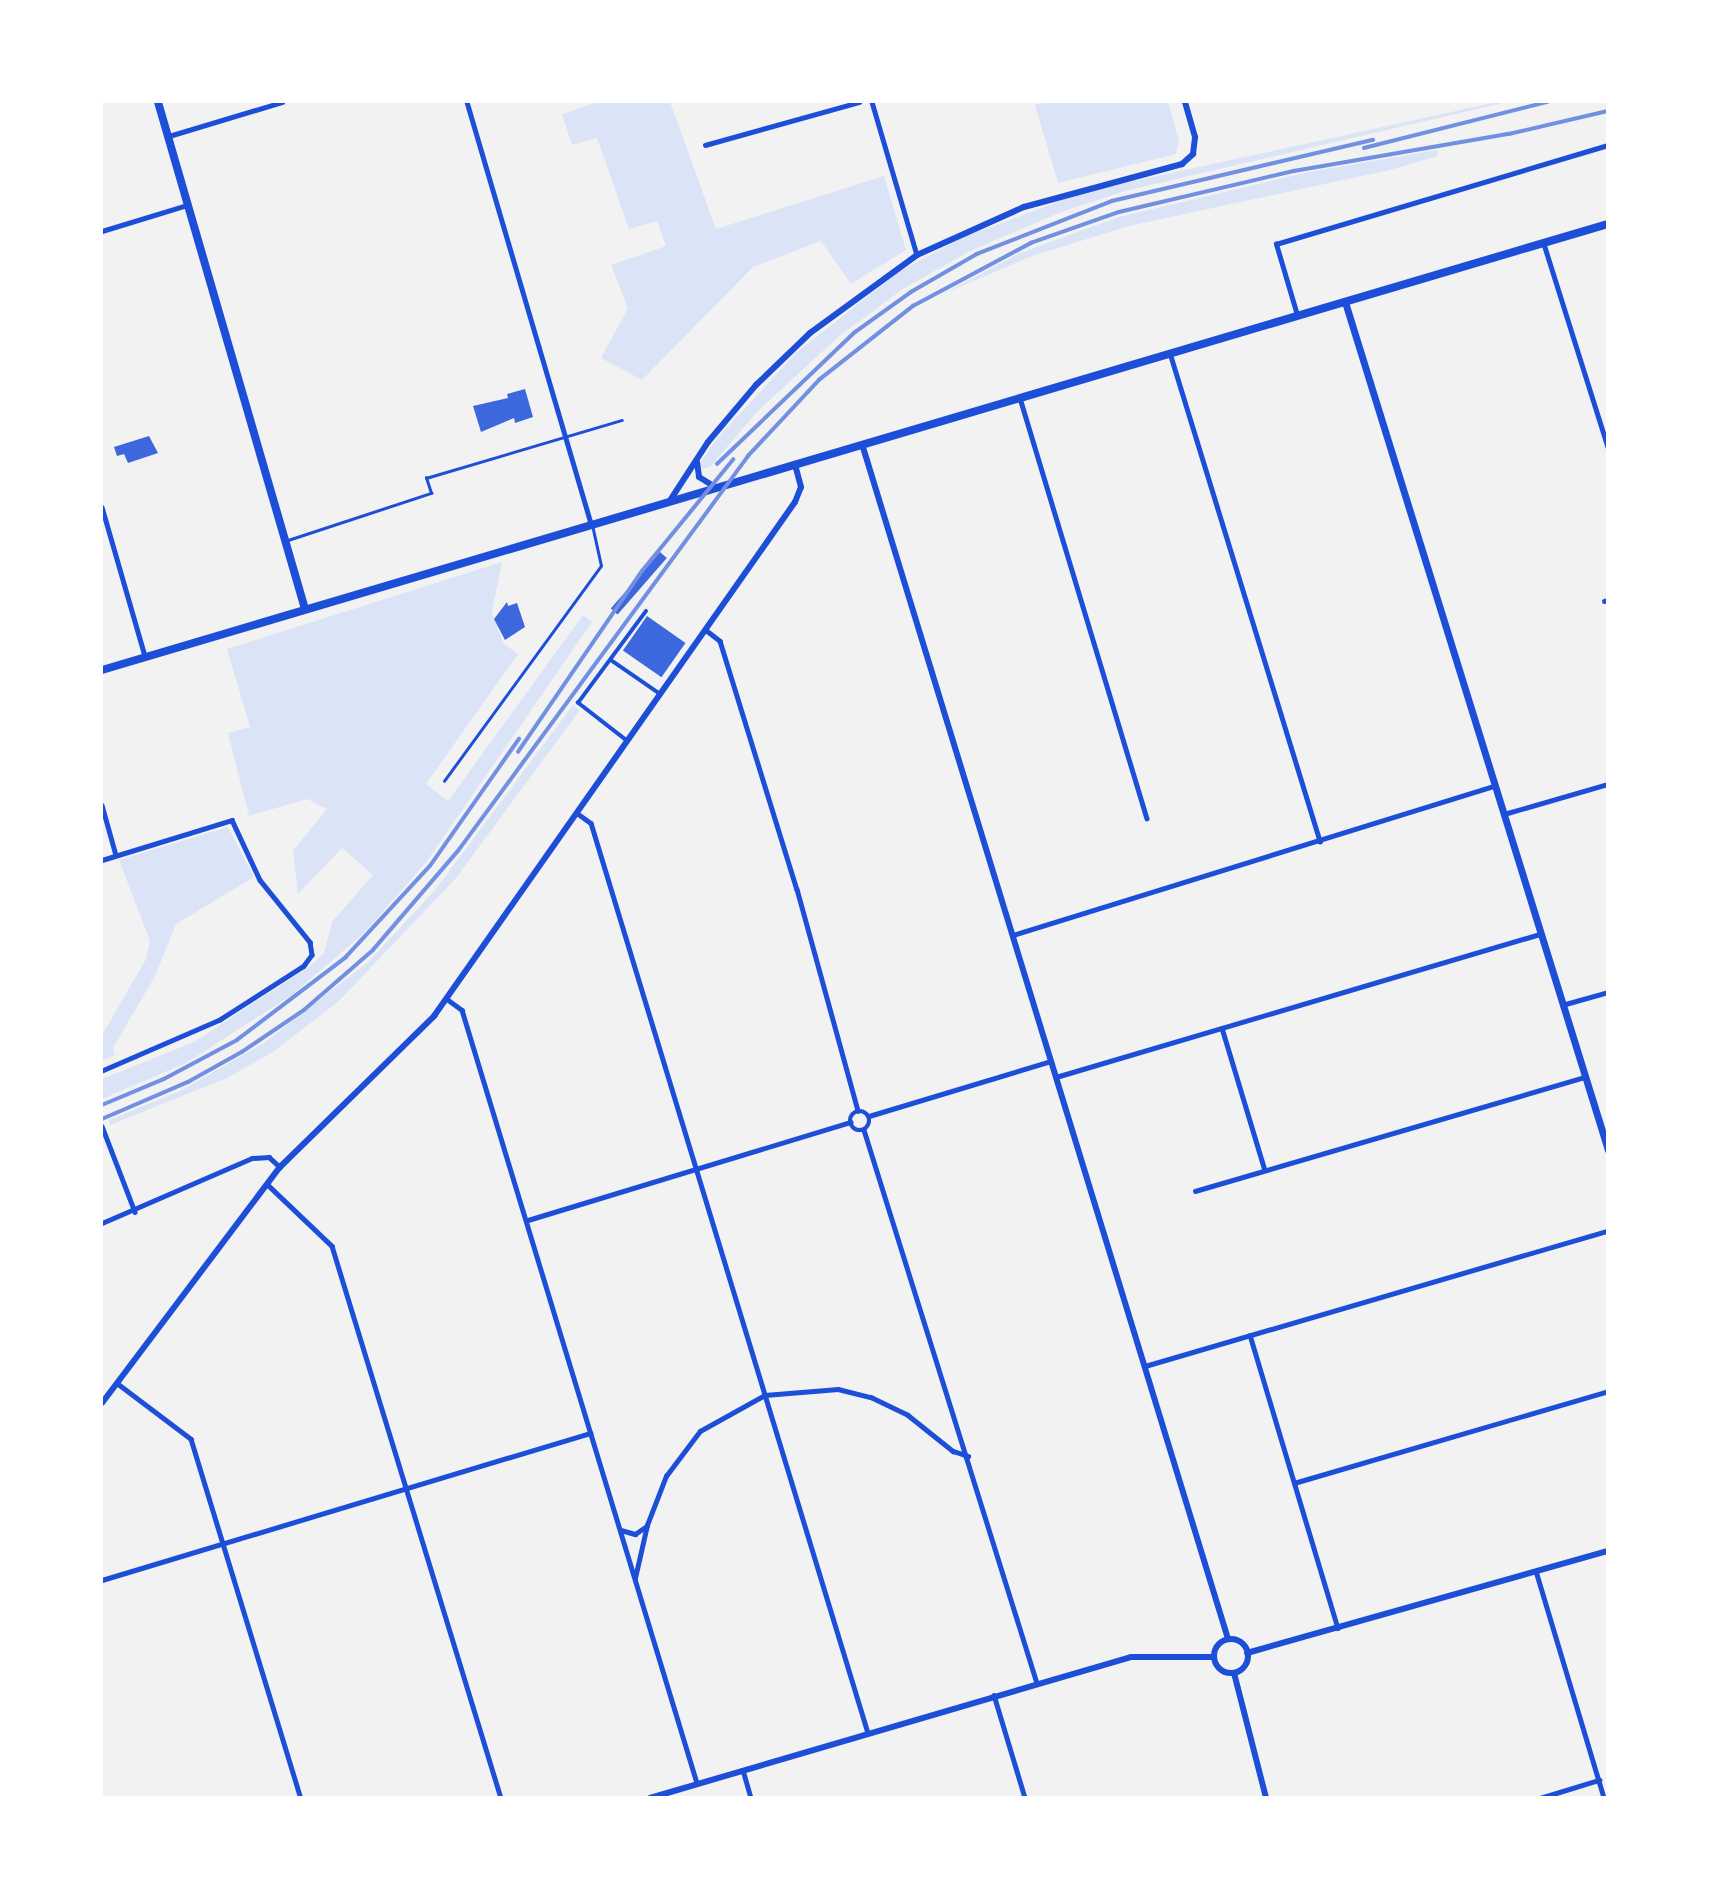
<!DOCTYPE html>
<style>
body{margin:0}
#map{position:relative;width:1709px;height:1899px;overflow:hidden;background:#f2f2f2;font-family:"Titillium Web",sans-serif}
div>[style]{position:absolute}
.green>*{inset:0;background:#dbe4f7}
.building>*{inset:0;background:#3d67dc;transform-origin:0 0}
.service>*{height:2.5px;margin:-1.25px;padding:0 1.25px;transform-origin:1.25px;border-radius:1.25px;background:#1d4ed8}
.pedestrian>*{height:3.5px;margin:-1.75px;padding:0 1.75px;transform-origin:1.75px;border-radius:1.75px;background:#1d4ed8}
.minor>*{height:4.5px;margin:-2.25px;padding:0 2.25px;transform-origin:2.25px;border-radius:2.25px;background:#1d4ed8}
.minor>.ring{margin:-2.25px;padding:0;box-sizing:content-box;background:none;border:4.5px solid #1d4ed8;border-radius:50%}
.tertiary>*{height:6px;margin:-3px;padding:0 3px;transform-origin:3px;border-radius:3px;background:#1d4ed8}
.tertiary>.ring{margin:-3px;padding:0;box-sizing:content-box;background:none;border:6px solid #1d4ed8;border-radius:50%}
.secondary>*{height:7px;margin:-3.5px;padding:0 3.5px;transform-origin:3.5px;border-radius:3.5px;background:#1d4ed8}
.primary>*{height:8px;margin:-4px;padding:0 4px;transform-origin:4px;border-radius:4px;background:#1d4ed8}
.rail>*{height:3.5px;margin:-1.75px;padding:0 1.75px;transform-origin:1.75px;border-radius:1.75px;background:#7290e2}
span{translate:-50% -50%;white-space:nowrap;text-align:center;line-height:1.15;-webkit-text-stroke:7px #fff;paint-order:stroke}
.frame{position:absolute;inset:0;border:103px solid #fff;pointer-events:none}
</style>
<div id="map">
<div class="green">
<i style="clip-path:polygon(598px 102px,670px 102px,716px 229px,884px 176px,906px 250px,851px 284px,821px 241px,753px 267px,642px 380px,601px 358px,628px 308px,611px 265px,666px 246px,657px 221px,629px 229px,597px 138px,572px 145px,562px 114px)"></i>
<i style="clip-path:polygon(1047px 102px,1168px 102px,1179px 141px,1176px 154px,1058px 183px,1035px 105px)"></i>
<i style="clip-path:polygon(1497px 102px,1507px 102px,1125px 191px,1064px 211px,972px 250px,903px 289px,838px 337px,758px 411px,710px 467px,702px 469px,700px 463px,719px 436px,797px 352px,900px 271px,964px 237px,1084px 192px)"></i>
<i style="clip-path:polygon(1437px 150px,1438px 156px,1390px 170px,1129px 226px,1032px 256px,943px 294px,1020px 253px,1119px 217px,1309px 172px)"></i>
<i style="clip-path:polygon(502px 562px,492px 612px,503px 643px,518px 654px,426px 784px,448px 801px,583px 615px,592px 622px,427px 861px,364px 933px,292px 995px,186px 1063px,102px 1099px,102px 1079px,194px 1042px,310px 966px,324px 953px,332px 922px,373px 875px,342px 848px,298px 894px,293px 851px,327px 809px,307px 799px,249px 816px,228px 733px,250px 727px,227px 649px)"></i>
<i style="clip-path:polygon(573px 705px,580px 710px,456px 878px,339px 1001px,273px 1052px,227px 1078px,110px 1125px,109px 1120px,182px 1090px,264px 1043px,368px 962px,435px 890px)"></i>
<i style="clip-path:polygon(228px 827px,254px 877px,176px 924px,155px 976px,113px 1048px,115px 1055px,103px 1060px,102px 1035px,146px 959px,150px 941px,119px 860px)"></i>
</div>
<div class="building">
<i style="clip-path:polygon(525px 389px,533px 417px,515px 423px,514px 418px,481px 432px,473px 406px,508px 398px,507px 394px)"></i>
<i style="clip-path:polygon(149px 436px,158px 453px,128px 463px,124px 454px,117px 456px,114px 447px)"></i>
<i style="left:660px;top:552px;width:9px;height:75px;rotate:41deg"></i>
<i style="clip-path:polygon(507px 602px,508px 606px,517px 603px,525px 627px,505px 640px,494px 619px)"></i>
<i style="left:647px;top:616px;width:47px;height:42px;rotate:35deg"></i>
</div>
<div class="service">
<i style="left:288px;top:540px;width:151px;rotate:-18.2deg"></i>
<i style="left:431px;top:493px;width:16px;rotate:-108deg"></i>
<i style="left:426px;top:478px;width:204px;rotate:-16.5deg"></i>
<i style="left:444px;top:781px;width:266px;rotate:-53.9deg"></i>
<i style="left:601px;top:566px;width:42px;rotate:-102.4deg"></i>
</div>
<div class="pedestrian">
<i style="left:611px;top:660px;width:58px;rotate:34.5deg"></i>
<i style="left:627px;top:741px;width:62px;rotate:-142.2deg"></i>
<i style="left:578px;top:703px;width:114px;rotate:-53.5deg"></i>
</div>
<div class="minor">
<i style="left:467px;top:102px;width:438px;rotate:73.6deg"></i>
<i style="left:872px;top:102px;width:159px;rotate:73.6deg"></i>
<i style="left:169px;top:136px;width:118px;rotate:-16.7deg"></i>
<i style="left:705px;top:145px;width:160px;rotate:-15.6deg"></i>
<i style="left:102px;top:231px;width:89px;rotate:-17deg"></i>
<i style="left:1544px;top:244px;width:213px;rotate:72.5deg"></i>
<i style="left:1297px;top:315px;width:74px;rotate:-106.5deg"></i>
<i style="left:1276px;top:244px;width:346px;rotate:-16.6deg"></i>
<i style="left:1170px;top:353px;width:511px;rotate:72.91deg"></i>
<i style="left:1020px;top:398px;width:439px;rotate:73.2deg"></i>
<i style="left:102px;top:507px;width:155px;rotate:73.9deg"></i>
<i style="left:1604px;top:601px;width:4px;rotate:-14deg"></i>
<i style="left:706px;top:630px;width:18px;rotate:38deg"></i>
<i style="left:720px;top:641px;width:260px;rotate:72.8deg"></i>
<i style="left:797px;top:889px;width:230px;rotate:74.6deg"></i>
<i style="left:102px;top:805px;width:52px;rotate:74.4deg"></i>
<i style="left:577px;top:813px;width:17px;rotate:36deg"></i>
<i style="left:591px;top:823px;width:951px;rotate:73.07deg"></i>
<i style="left:1504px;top:814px;width:108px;rotate:-16.1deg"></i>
<i style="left:102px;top:860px;width:136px;rotate:-17.1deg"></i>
<i style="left:232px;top:820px;width:66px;rotate:65deg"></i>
<i style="left:260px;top:880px;width:80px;rotate:51.1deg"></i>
<i style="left:310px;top:942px;width:13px;rotate:81deg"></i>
<i style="left:312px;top:955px;width:14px;rotate:126deg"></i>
<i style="left:304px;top:966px;width:100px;rotate:147.3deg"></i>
<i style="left:220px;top:1020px;width:129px;rotate:156.6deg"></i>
<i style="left:1013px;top:935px;width:504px;rotate:-17.21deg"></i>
<i style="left:447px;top:999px;width:19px;rotate:36deg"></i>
<i style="left:462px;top:1010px;width:808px;rotate:73.09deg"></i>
<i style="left:1562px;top:1005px;width:48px;rotate:-15.8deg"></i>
<i style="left:1222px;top:1028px;width:148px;rotate:73.2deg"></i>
<i style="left:1056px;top:1077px;width:505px;rotate:-16.46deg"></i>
<i class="ring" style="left:850px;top:1111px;width:15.5px;height:15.5px"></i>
<i style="left:869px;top:1116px;width:190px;rotate:-16.8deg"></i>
<i style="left:102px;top:1126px;width:92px;rotate:69deg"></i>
<i style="left:864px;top:1130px;width:579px;rotate:72.63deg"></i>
<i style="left:267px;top:1184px;width:90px;rotate:43.6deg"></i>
<i style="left:332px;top:1246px;width:577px;rotate:72.98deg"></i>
<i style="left:1195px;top:1191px;width:405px;rotate:-16.3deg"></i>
<i style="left:528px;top:1220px;width:337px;rotate:-16.9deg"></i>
<i style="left:102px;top:1223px;width:163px;rotate:-23.4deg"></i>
<i style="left:252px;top:1158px;width:17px;rotate:-3deg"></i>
<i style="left:269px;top:1157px;width:15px;rotate:42deg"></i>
<i style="left:1250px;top:1335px;width:306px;rotate:73.3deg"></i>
<i style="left:1145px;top:1366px;width:482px;rotate:-16.3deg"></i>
<i style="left:117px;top:1383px;width:93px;rotate:37.1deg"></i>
<i style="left:191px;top:1439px;width:375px;rotate:73deg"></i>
<i style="left:1294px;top:1483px;width:327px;rotate:-16.3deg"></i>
<i style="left:621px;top:1530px;width:15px;rotate:16deg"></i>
<i style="left:635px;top:1534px;width:14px;rotate:-34deg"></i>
<i style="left:1536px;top:1571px;width:237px;rotate:73.3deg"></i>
<i style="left:635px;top:1578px;width:54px;rotate:-77.2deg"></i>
<i style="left:647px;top:1525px;width:53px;rotate:-68.8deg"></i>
<i style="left:666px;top:1476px;width:56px;rotate:-52.9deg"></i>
<i style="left:700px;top:1431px;width:74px;rotate:-29deg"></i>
<i style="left:765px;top:1395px;width:73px;rotate:-4.7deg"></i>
<i style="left:838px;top:1389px;width:34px;rotate:14deg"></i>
<i style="left:871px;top:1397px;width:41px;rotate:25.9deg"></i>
<i style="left:908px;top:1415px;width:58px;rotate:38.7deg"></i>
<i style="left:953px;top:1451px;width:16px;rotate:18deg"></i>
<i style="left:102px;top:1580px;width:510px;rotate:-16.76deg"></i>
<i style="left:994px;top:1695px;width:108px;rotate:73.2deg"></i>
<i style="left:743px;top:1770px;width:29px;rotate:74deg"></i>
<i style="left:1540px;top:1798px;width:62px;rotate:-17deg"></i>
</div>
<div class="tertiary">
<i style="left:862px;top:444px;width:1250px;rotate:72.97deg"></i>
<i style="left:697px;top:462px;width:15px;rotate:82deg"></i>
<i style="left:699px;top:477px;width:19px;rotate:32deg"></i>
<i style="left:671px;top:499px;width:68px;rotate:-57deg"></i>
<i style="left:708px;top:442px;width:75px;rotate:-49.9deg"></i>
<i style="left:756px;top:385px;width:75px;rotate:-43.9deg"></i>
<i style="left:810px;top:333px;width:132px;rotate:-36.1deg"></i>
<i style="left:917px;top:255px;width:117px;rotate:-24.2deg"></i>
<i style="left:1024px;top:207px;width:164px;rotate:-15.2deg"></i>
<i style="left:1182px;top:164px;width:15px;rotate:-42deg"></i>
<i style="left:1193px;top:154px;width:17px;rotate:-83deg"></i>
<i style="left:1195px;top:137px;width:36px;rotate:-106deg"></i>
<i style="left:102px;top:1403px;width:296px;rotate:-53deg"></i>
<i style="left:280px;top:1167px;width:216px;rotate:-44.4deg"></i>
<i style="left:434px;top:1016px;width:628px;rotate:-54.92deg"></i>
<i style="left:795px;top:502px;width:16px;rotate:-68deg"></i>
<i style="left:801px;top:487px;width:24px;rotate:-105deg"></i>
<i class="ring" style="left:1214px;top:1639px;width:28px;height:28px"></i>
<i style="left:1247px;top:1653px;width:375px;rotate:-15.8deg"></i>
<i style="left:1234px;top:1673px;width:129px;rotate:75.6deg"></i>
<i style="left:650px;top:1798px;width:501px;rotate:-16.34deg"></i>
<i style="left:1131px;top:1657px;width:82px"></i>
</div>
<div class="secondary">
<i style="left:1345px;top:302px;width:888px;rotate:72.77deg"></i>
</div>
<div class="primary">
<i style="left:158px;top:102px;width:528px;rotate:73.83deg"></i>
<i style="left:102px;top:670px;width:1571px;rotate:-16.5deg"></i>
</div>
<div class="rail">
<i style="left:1364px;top:148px;width:189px;rotate:-14.1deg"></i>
<i style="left:717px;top:464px;width:190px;rotate:-43.7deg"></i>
<i style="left:854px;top:333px;width:70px;rotate:-35.7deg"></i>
<i style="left:911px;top:292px;width:76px;rotate:-29.9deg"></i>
<i style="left:977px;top:254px;width:145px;rotate:-21.4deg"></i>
<i style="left:1112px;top:201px;width:268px;rotate:-13.2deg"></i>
<i style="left:518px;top:752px;width:219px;rotate:-55.6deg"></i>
<i style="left:642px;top:571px;width:144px;rotate:-50.7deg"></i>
<i style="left:102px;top:1105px;width:67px;rotate:-22.8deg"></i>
<i style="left:164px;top:1079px;width:83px;rotate:-28.1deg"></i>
<i style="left:237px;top:1040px;width:136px;rotate:-37.2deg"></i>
<i style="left:345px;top:958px;width:125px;rotate:-47.3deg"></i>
<i style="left:430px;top:866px;width:155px;rotate:-55deg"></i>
<i style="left:102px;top:1119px;width:94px;rotate:-23.3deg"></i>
<i style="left:188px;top:1082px;width:62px;rotate:-29.1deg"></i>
<i style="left:242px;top:1052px;width:75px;rotate:-34.1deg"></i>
<i style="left:304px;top:1010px;width:91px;rotate:-41deg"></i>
<i style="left:373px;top:950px;width:130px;rotate:-49.4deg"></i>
<i style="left:458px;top:851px;width:490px;rotate:-53.7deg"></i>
<i style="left:748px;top:456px;width:104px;rotate:-46.9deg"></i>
<i style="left:819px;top:380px;width:120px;rotate:-38.2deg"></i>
<i style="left:913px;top:306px;width:134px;rotate:-28.1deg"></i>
<i style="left:1031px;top:243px;width:93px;rotate:-19.4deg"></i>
<i style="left:1119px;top:212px;width:180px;rotate:-13.2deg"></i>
<i style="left:1294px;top:171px;width:218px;rotate:-9.8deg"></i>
<i style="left:1509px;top:134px;width:102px;rotate:-13.1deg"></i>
</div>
<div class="frame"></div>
</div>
